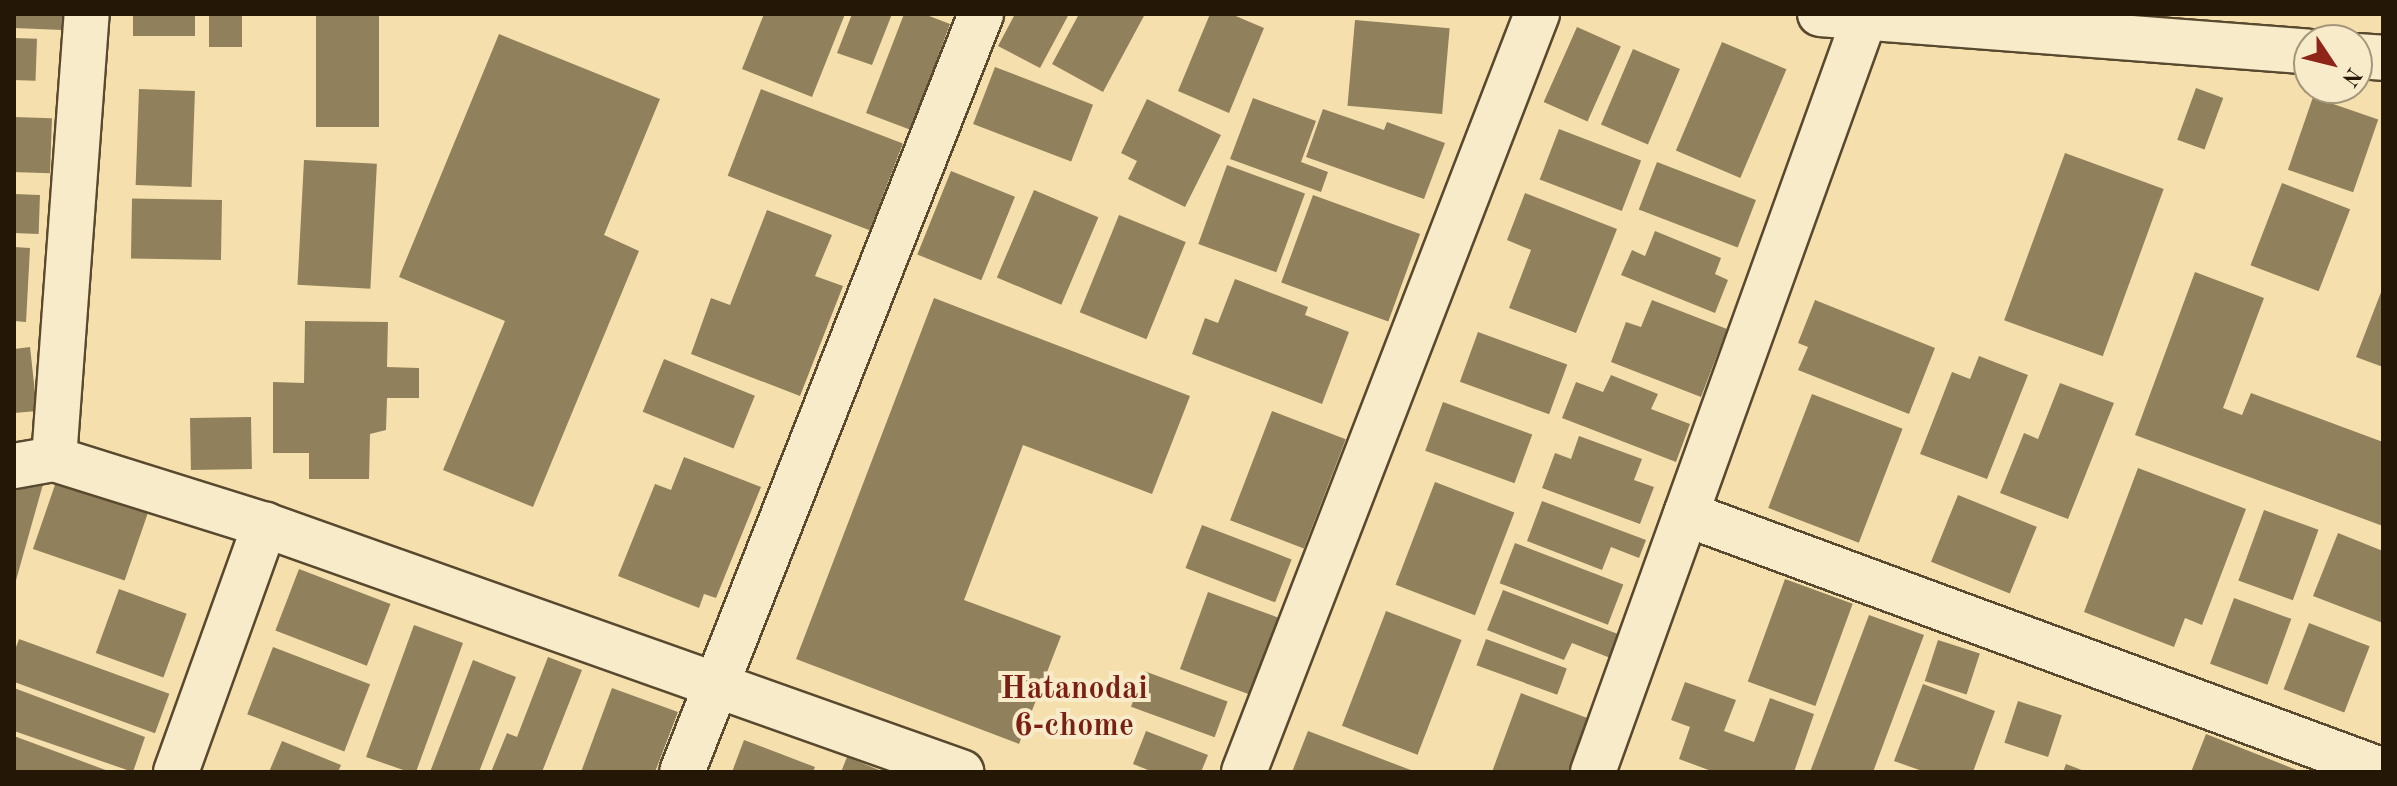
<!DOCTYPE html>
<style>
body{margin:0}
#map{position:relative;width:2397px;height:786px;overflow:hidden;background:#f5e0ad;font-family:"Old Standard TT",serif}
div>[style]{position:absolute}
.building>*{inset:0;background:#91805c;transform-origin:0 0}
.roads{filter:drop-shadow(2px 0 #59492f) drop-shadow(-2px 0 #59492f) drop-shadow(0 2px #59492f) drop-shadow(0 -2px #59492f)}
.minor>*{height:44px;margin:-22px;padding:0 22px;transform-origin:22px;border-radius:22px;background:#f8ebca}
span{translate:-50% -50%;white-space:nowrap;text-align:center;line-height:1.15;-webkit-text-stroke:8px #f8ebca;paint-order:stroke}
.neighbourhood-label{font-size:32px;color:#7a1f14;font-weight:700}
.frame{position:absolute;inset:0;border:16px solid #251705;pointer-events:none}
.north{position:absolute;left:2293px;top:24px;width:80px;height:80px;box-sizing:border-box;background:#f8ebca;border:2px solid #a4967b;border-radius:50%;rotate:125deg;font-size:22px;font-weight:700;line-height:32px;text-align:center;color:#251705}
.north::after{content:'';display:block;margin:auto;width:28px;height:36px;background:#8f2418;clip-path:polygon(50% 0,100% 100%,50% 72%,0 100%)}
</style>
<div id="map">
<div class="building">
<i style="clip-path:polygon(14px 14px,63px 14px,62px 30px,14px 28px)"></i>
<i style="left:133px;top:14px;width:62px;height:22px"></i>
<i style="left:209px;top:14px;width:33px;height:33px"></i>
<i style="left:316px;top:14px;width:63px;height:113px"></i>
<i style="clip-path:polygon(764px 14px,845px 14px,812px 97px,742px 69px)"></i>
<i style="clip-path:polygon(852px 14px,892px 14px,872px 65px,837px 53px)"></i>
<i style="clip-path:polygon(904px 14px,924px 14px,950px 24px,911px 130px,866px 113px)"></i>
<i style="clip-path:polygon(1015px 14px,1069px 14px,1040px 68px,998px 46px)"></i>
<i style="clip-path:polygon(1079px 14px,1145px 14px,1103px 92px,1052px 64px)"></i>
<i style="clip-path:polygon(1210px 14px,1231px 14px,1264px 28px,1229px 113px,1178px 91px)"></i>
<i style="left:1355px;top:20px;width:95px;height:86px;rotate:5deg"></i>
<i style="left:1577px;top:27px;width:48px;height:82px;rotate:24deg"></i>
<i style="clip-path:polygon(499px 34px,660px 99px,604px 235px,639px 251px,533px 507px,443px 470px,505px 321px,399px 277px)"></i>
<i style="left:14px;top:38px;width:23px;height:42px;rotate:2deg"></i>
<i style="left:1722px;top:42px;width:70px;height:118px;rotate:23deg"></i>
<i style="left:1633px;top:49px;width:51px;height:82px;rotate:23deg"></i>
<i style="left:995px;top:67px;width:105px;height:61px;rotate:21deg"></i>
<i style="left:2196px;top:88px;width:29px;height:55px;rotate:20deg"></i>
<i style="left:139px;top:89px;width:56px;height:96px;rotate:2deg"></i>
<i style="left:761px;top:89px;width:152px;height:93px;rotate:21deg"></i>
<i style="left:2313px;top:97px;width:69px;height:77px;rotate:19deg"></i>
<i style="clip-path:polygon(1253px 98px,1316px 121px,1301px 162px,1328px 172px,1321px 192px,1230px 159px)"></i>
<i style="clip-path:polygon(1147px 99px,1221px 135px,1185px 207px,1128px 179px,1137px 161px,1121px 153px)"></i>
<i style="clip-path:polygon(1323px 109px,1384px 130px,1387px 122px,1445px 143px,1424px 199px,1306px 157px)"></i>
<i style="left:14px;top:117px;width:38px;height:55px;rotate:2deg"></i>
<i style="left:1559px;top:129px;width:88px;height:54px;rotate:21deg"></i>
<i style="left:2065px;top:153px;width:105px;height:178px;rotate:20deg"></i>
<i style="left:304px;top:160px;width:73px;height:125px;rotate:3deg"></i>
<i style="left:1657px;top:162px;width:106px;height:51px;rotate:21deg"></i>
<i style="left:1227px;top:165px;width:83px;height:84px;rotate:20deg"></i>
<i style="left:951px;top:171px;width:69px;height:90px;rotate:22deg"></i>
<i style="left:2282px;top:183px;width:73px;height:88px;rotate:21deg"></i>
<i style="left:1034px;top:190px;width:70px;height:95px;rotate:23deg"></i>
<i style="clip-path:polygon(1525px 193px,1617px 229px,1576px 333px,1509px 308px,1531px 250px,1507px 240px)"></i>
<i style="left:14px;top:194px;width:26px;height:39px;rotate:2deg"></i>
<i style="left:1313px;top:195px;width:114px;height:93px;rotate:20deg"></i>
<i style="left:222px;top:200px;width:60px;height:90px;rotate:91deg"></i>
<i style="clip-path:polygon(767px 210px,832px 235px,815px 276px,843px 286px,800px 396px,691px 354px,711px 298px,730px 305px)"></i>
<i style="left:1119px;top:215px;width:72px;height:105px;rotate:22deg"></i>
<i style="clip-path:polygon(1655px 231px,1721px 258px,1715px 274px,1728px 280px,1715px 313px,1621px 275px,1632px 250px,1645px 256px)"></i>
<i style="clip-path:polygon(14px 247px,30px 248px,26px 322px,14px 321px)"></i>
<i style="clip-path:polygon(2195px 272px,2264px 298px,2223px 408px,2242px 415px,2251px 393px,2383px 442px,2383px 526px,2135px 435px)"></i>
<i style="clip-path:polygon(1235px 279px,1308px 307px,1305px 315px,1349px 332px,1322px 404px,1192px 354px,1205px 318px,1218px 323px)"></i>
<i style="clip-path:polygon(2383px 287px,2383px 367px,2356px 357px)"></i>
<i style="clip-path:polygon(934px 298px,1190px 396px,1152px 494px,1023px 445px,964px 600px,1061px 636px,1019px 744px,796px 659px)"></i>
<i style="clip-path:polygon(1652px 300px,1727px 329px,1701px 397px,1611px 362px,1626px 322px,1641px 327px)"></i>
<i style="clip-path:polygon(1815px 300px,1935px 348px,1909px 414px,1798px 370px,1808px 347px,1798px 343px)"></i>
<i style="clip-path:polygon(305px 321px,388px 322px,387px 367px,419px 368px,419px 398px,387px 398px,386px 430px,370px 434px,369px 479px,309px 479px,309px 453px,273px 453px,273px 382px,304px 383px)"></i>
<i style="left:1478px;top:332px;width:95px;height:53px;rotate:20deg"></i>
<i style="clip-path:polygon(30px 347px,37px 411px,14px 413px,14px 349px)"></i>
<i style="clip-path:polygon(1979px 356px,2028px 375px,1987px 479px,1920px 454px,1952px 372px,1970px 379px)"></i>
<i style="left:664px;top:359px;width:98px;height:57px;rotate:22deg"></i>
<i style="clip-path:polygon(1611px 375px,1658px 394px,1651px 409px,1690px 424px,1676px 462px,1562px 418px,1576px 382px,1603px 392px)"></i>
<i style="clip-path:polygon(2060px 383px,2114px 403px,2068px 519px,2000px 493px,2024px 433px,2038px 439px)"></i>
<i style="left:1812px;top:394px;width:97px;height:122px;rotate:21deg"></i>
<i style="left:1443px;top:402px;width:95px;height:52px;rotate:20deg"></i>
<i style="left:1272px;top:411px;width:79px;height:117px;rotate:21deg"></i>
<i style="left:251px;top:417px;width:52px;height:61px;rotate:89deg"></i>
<i style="clip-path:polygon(1579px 436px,1642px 459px,1634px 480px,1654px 487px,1640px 524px,1542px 488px,1555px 453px,1571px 459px)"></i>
<i style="clip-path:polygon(684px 457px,761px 487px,716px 598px,704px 594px,699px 608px,618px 576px,655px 484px,671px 490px)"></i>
<i style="clip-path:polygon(2138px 468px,2246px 509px,2202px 625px,2185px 618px,2174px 647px,2084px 612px)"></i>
<i style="clip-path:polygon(47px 470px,15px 584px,14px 584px,14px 474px)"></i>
<i style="left:57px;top:479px;width:97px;height:74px;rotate:19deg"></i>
<i style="left:1435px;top:482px;width:85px;height:110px;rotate:21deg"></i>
<i style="left:1958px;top:495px;width:85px;height:72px;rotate:22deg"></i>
<i style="clip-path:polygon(1542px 501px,1646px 540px,1639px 558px,1611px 547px,1602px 570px,1527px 541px)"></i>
<i style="left:2264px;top:510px;width:58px;height:75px;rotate:20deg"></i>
<i style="left:1202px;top:525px;width:96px;height:46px;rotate:21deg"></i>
<i style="clip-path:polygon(2338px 533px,2383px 551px,2383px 623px,2313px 596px)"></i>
<i style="left:1515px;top:543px;width:116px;height:43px;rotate:21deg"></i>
<i style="left:299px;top:569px;width:98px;height:66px;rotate:21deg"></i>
<i style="left:1785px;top:579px;width:72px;height:109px;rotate:20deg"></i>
<i style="left:119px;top:589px;width:72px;height:68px;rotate:20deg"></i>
<i style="clip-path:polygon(1503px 590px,1623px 636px,1613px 659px,1572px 643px,1564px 660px,1487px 630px)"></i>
<i style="left:1208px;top:592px;width:75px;height:82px;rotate:20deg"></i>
<i style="left:2234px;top:598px;width:61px;height:70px;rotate:20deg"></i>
<i style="left:1386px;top:611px;width:81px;height:123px;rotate:21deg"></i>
<i style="clip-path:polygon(1869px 615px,1924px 635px,1873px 772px,1810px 772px)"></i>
<i style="left:2309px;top:623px;width:65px;height:71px;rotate:21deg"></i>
<i style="clip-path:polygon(414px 625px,463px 643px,416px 772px,409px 772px,366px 757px)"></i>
<i style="left:19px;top:639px;width:160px;height:42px;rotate:20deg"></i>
<i style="left:1486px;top:639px;width:86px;height:28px;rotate:20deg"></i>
<i style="left:1938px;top:640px;width:44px;height:43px;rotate:18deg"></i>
<i style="left:273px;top:647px;width:104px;height:72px;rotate:21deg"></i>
<i style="clip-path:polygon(548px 657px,582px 670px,542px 772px,491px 772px,507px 733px,517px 737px)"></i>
<i style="clip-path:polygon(473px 660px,516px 677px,479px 772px,430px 772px)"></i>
<i style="left:1144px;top:671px;width:89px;height:38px;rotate:20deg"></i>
<i style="clip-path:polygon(1685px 682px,1736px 700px,1724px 731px,1754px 742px,1770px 698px,1814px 714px,1794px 772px,1714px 772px,1679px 759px,1690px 727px,1671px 720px)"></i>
<i style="clip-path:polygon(1923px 684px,1995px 711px,1973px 772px,1925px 772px,1894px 761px)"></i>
<i style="clip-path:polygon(14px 688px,145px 737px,133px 772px,14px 731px)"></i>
<i style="clip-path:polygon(612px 688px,678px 712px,655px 772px,581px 772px)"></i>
<i style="clip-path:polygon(1521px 693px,1590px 719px,1570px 772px,1492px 772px)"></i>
<i style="left:2018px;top:701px;width:46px;height:44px;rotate:18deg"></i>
<i style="clip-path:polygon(1146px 731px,1208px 755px,1201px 772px,1153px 772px,1133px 764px)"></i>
<i style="clip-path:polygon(1308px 731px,1416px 772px,1292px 772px)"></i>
<i style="clip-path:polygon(2206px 734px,2302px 772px,2191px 772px)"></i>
<i style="clip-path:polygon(14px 736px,111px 772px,14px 772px)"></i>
<i style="clip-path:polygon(744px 740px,815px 767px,813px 772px,732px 772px)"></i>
<i style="clip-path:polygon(282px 741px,341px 765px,338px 772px,269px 772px)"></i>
<i style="clip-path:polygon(847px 757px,884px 772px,841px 772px)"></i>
<i style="clip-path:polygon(2066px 764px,2087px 772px,2063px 772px)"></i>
</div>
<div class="roads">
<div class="minor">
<i style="left:1820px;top:14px;width:490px;rotate:4.4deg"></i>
<i style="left:2357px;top:56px;width:26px;rotate:4deg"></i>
<i style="left:54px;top:459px;width:446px;rotate:-85.8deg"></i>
<i style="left:14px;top:466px;width:41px;rotate:-9.9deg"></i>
<i style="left:54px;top:459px;width:221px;rotate:17.4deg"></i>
<i style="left:265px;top:525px;width:739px;rotate:19.54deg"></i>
<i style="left:1686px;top:514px;width:732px;rotate:20.22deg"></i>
<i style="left:176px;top:772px;width:263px;rotate:-70.2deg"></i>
<i style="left:682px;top:772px;width:815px;rotate:-68.47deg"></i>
<i style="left:1244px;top:772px;width:813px;rotate:-68.87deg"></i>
<i style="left:1593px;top:772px;width:803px;rotate:-70.19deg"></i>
</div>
</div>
<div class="neighbourhood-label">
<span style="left:1074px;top:709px">Hatanodai<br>6-chome</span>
</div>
<div class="frame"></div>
<div class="north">N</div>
</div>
